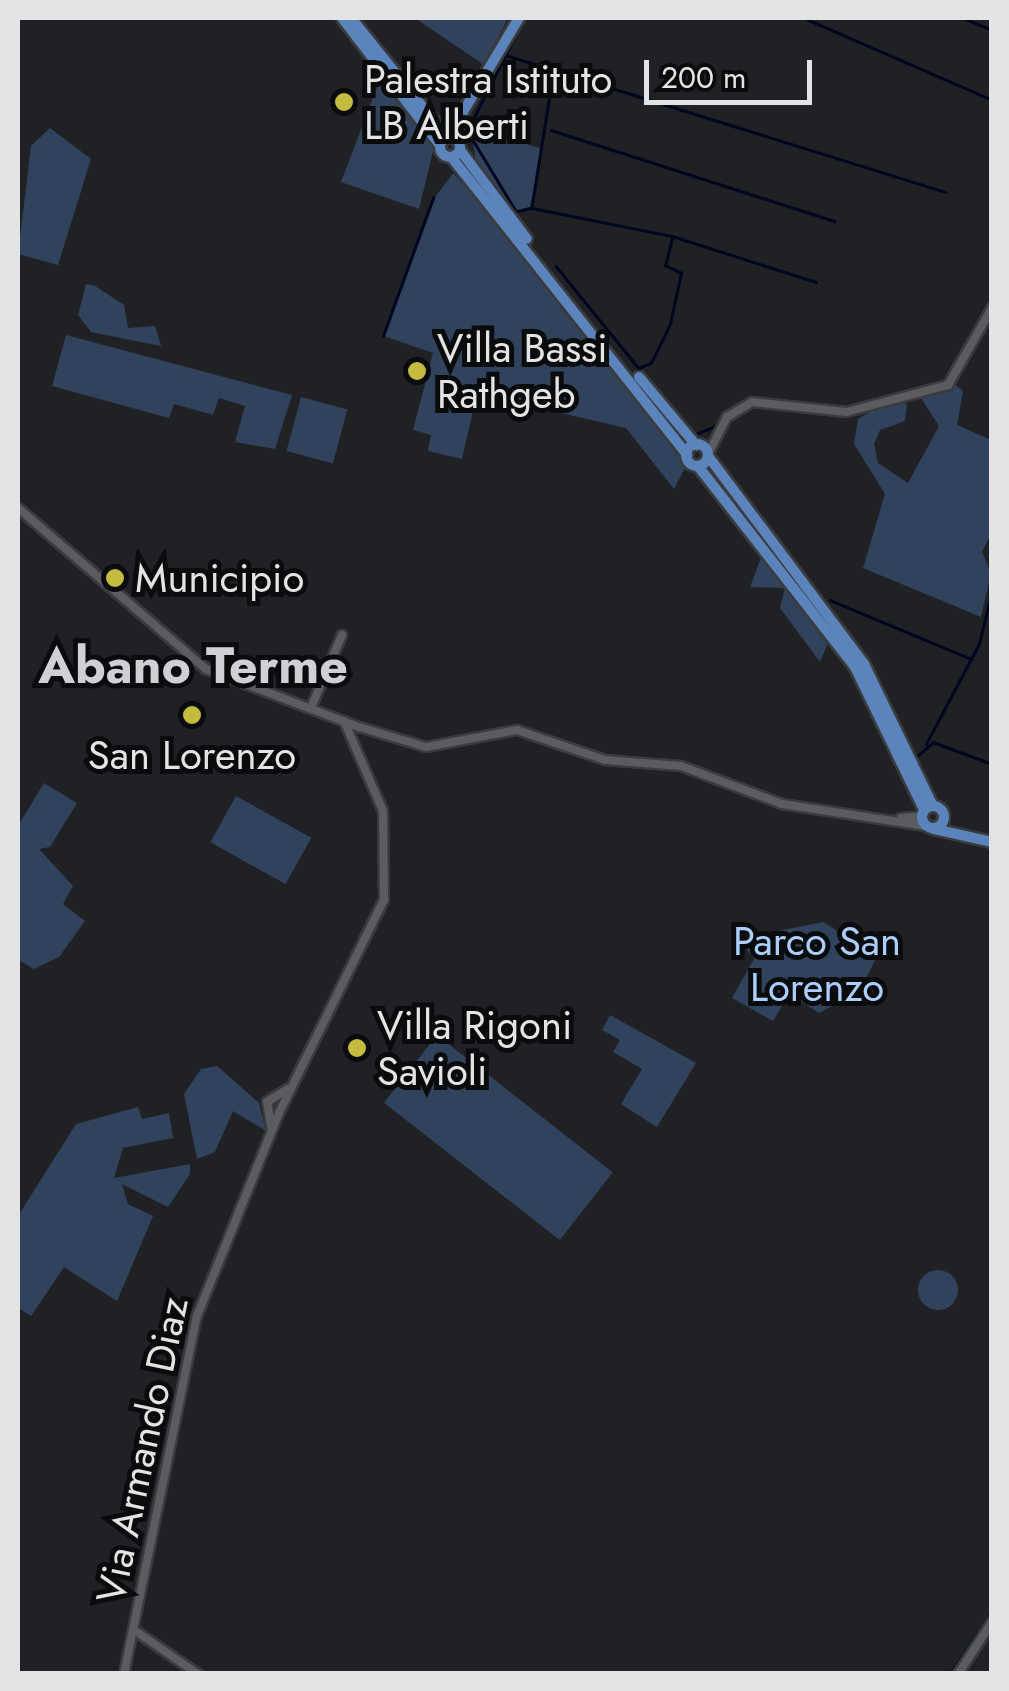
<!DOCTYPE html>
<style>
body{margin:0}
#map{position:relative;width:1009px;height:1691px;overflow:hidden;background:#202124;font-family:Jost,sans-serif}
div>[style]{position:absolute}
.green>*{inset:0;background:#31435c;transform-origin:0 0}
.round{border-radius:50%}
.stream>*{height:2.5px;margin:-1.25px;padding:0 1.25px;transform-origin:1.25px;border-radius:1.25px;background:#000520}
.roads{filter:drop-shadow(2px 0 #3a3b3d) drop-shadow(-2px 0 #3a3b3d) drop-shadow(0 2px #3a3b3d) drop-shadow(0 -2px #3a3b3d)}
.minor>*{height:8px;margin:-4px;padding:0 4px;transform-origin:4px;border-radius:4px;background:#5b5c5f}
.major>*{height:10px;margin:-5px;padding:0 5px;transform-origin:5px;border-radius:5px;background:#5a84bb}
.major>.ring{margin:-5px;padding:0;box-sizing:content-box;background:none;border:10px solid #5a84bb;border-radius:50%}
.dots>*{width:28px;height:28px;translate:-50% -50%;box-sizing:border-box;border:5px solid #0a0b0c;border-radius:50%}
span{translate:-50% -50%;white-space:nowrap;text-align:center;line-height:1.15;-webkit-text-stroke:10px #0a0b0c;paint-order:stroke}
.poi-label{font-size:40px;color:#e3e4e5}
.left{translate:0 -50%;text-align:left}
.park-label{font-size:40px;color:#accefd}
.street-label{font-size:40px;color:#e3e4e5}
.district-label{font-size:50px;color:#ced0d3;font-weight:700}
.frame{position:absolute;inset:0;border:20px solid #e3e4e5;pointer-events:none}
.scale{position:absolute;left:644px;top:60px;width:168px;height:45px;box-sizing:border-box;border:5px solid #e3e4e5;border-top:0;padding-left:12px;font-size:30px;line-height:35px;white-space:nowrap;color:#e3e4e5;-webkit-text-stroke:8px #0a0b0c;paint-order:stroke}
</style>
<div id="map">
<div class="green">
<i style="clip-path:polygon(415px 18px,508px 18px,484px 65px)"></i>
<i style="clip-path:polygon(381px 77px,434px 147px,419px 209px,341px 182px)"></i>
<i style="clip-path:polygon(50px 128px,91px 159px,58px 265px,18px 254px,31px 146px)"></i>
<i style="clip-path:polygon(471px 128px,543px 149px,530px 207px,513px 212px,476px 163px)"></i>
<i style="clip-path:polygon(454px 172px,679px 453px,685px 468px,674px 489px,626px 428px,518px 403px,474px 407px,462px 459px,428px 451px,431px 435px,413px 430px,433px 353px,384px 336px,436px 196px)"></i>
<i style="clip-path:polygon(95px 286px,124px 305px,128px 328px,155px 326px,161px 346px,91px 332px,78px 315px,86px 284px)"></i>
<i style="clip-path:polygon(66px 335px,292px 395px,275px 449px,235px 442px,245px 406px,219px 398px,213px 415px,174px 404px,169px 418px,52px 386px)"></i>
<i style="clip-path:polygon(954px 384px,963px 391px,957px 425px,991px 440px,991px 534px,982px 552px,991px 573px,981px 617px,863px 568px,885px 494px,854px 444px,858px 419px,891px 399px,907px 404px,905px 421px,880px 430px,874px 444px,878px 463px,908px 483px,939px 426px,921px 398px)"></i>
<i style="left:301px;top:397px;width:48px;height:56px;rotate:15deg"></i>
<i style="clip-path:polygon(763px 552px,830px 638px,820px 662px,780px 608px,785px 588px,750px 587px)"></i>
<i style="clip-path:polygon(44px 783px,77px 803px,50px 847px,39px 849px,73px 886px,63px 904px,85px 921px,59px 957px,34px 969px,18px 960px,18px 826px)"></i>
<i style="left:236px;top:796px;width:86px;height:53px;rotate:29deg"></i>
<i style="clip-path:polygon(823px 922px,877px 956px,860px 991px,819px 1013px,789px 994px,773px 1021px,732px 998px,754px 959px,743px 944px,754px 950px,763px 934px)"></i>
<i style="clip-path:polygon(610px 1015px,696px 1063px,657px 1127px,621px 1104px,642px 1069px,613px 1052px,620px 1040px,602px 1030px)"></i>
<i style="left:437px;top:1035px;width:223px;height:86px;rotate:38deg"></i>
<i style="clip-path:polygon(217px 1066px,259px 1103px,266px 1131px,233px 1111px,215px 1152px,197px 1159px,184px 1094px,201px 1069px)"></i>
<i style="clip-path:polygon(138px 1107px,142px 1119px,169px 1113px,173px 1138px,123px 1148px,114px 1178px,190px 1164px,190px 1174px,168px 1207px,122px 1184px,128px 1204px,153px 1216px,117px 1301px,64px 1267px,31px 1316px,18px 1308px,18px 1216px,76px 1124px)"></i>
<i class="round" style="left:918px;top:1270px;width:40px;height:40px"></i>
</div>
<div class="stream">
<i style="left:804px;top:18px;width:203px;rotate:23.5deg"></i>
<i style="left:963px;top:18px;width:31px;rotate:22deg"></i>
<i style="left:506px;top:55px;width:50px;rotate:17.4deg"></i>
<i style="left:554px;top:70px;width:140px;rotate:99.1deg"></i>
<i style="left:532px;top:208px;width:16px;rotate:166deg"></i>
<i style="left:516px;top:212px;width:95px;rotate:-121.2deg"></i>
<i style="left:467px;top:131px;width:127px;rotate:-63.2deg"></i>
<i style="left:554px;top:70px;width:410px;rotate:17.3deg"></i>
<i style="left:551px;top:130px;width:298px;rotate:17.8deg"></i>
<i style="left:454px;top:171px;width:33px;rotate:49deg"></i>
<i style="left:532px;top:208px;width:143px;rotate:11.3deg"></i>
<i style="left:672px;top:236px;width:151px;rotate:17.7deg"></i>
<i style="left:556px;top:266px;width:156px;rotate:51deg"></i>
<i style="left:383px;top:336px;width:147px;rotate:-70.1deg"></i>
<i style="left:638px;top:368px;width:14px;rotate:-21deg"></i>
<i style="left:651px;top:363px;width:43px;rotate:-64deg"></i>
<i style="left:670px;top:324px;width:52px;rotate:-77.8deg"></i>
<i style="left:681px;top:273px;width:17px;rotate:-156deg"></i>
<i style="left:665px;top:266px;width:29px;rotate:-76deg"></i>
<i style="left:694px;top:435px;width:25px;rotate:-23deg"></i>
<i style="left:992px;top:545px;width:11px;rotate:90deg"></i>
<i style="left:830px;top:600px;width:153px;rotate:22.7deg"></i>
<i style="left:926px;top:744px;width:113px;rotate:-62.1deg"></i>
<i style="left:979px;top:644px;width:56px;rotate:-76.5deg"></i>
<i style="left:916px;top:757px;width:23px;rotate:-41deg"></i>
<i style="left:933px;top:742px;width:63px;rotate:20.4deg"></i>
<i style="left:950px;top:1674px;width:76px;rotate:-56.3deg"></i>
</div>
<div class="roads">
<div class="minor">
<i style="left:708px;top:454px;width:42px;rotate:-62.8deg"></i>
<i style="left:727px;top:417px;width:29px;rotate:-31deg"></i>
<i style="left:752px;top:402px;width:95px;rotate:6.1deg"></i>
<i style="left:846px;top:412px;width:106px;rotate:-14.8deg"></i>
<i style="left:948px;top:385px;width:89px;rotate:-60.3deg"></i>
<i style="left:18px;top:508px;width:248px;rotate:40.6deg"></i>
<i style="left:206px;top:669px;width:164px;rotate:20.8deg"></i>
<i style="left:313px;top:703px;width:74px;rotate:-66.9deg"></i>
<i style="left:359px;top:727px;width:70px;rotate:16.6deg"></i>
<i style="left:426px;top:747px;width:93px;rotate:-10.6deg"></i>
<i style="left:517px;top:730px;width:93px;rotate:18.8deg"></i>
<i style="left:605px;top:760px;width:76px;rotate:4.5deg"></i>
<i style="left:681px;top:766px;width:108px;rotate:20.6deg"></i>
<i style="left:782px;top:804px;width:145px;rotate:8.7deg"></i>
<i style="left:901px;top:818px;width:21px;rotate:-5deg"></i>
<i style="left:271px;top:1126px;width:24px;rotate:-99deg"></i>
<i style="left:267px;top:1102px;width:25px;rotate:-32deg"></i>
<i style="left:134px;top:1630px;width:78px;rotate:34.5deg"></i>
<i style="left:124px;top:1674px;width:365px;rotate:-78.5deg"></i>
<i style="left:197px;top:1316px;width:219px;rotate:-68deg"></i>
<i style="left:279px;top:1113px;width:237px;rotate:-63.8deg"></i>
<i style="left:384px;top:900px;width:89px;rotate:-90.6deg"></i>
<i style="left:383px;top:811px;width:98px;rotate:-113.4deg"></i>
<i style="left:958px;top:1674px;width:62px;rotate:-56.8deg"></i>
</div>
<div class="major">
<i style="left:342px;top:18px;width:159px;rotate:52.4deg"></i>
<i style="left:351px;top:18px;width:153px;rotate:51.1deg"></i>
<i class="ring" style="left:440px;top:137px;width:10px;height:10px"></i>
<i style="left:448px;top:137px;width:139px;rotate:-59.2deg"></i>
<i style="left:460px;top:150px;width:111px;rotate:53deg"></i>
<i style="left:452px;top:158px;width:379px;rotate:51.6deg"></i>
<i style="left:639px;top:377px;width:89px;rotate:50deg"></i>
<i class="ring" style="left:686px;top:444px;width:12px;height:12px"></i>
<i style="left:708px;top:456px;width:260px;rotate:53.1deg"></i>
<i style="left:864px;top:664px;width:158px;rotate:64.1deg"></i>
<i style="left:698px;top:466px;width:255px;rotate:52deg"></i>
<i style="left:855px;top:667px;width:159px;rotate:64.2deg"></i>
<i class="ring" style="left:922px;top:806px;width:12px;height:12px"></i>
<i style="left:934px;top:829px;width:59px;rotate:12.6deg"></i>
</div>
</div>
<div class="dots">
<i style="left:344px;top:102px;background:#c4bc3e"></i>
<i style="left:417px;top:371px;background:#c4bc3e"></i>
<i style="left:115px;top:578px;background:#c4bc3e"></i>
<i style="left:192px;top:715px;background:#c4bc3e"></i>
<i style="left:357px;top:1048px;background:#c4bc3e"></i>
</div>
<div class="poi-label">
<span class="left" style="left:364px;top:102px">Palestra Istituto<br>LB Alberti</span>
<span class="left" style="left:437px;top:371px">Villa Bassi<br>Rathgeb</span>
<span class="left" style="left:135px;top:578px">Municipio</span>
<span style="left:192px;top:755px">San Lorenzo</span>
<span class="left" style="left:377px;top:1048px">Villa Rigoni<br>Savioli</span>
</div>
<div class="park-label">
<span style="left:817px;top:964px">Parco San<br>Lorenzo</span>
</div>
<div class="street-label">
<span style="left:142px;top:1450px;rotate:-78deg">Via Armando Diaz</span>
</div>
<div class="district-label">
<span style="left:193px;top:666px">Abano Terme</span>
</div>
<div class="frame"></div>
<div class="scale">200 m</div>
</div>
